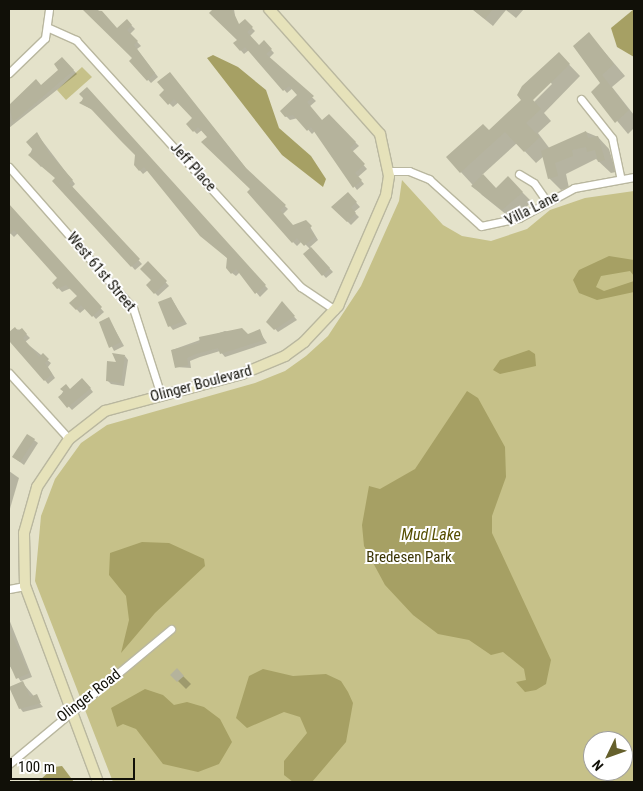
<!DOCTYPE html>
<style>
body{margin:0}
#map{position:relative;width:643px;height:791px;overflow:hidden;background:#e4e2ca;font-family:"Roboto Condensed",sans-serif}
div>[style]{position:absolute}
.green>*{inset:0;background:#c6c189}
.water>*{inset:0;background:#a6a064}
.shadow>*{inset:0;background:#0003}
.building>*{inset:0;background:#b5b39c}
.roads{filter:drop-shadow(1px 0 #b9b79f) drop-shadow(-1px 0 #b9b79f) drop-shadow(0 1px #b9b79f) drop-shadow(0 -1px #b9b79f)}
.street>*{height:7px;margin:-3.5px;padding:0 3.5px;transform-origin:3.5px;border-radius:3.5px;background:#fff}
.secondary>*{height:10px;margin:-5px;padding:0 5px;transform-origin:5px;border-radius:5px;background:#e6e2ba}
span{translate:-50% -50%;white-space:nowrap;text-align:center;line-height:1.15;-webkit-text-stroke:4px #fff;paint-order:stroke}
.street-label{font-size:15px;color:#111008}
.park-label{font-size:15px;color:#3b3503}
.water-label{font-size:16px;color:#564e00;font-style:italic}
.frame{position:absolute;inset:0;border:10px solid #111008;pointer-events:none}
.north{position:absolute;left:583px;top:731px;width:50px;height:50px;box-sizing:border-box;background:#fff;border:1px solid #a09f9c;border-radius:50%;rotate:228deg;font-size:14px;font-weight:700;line-height:20px;text-align:center;color:#111008}
.north::after{content:'';display:block;margin:auto;width:18px;height:22px;background:#65602c;clip-path:polygon(50% 0,100% 100%,50% 72%,0 100%)}
.scale{position:absolute;left:10px;top:758px;width:125px;height:22px;box-sizing:border-box;border:2px solid #111008;border-top:0;padding-left:6px;font-size:15px;line-height:18px;white-space:nowrap;color:#111008;-webkit-text-stroke:4px #fff;paint-order:stroke}
</style>
<div id="map">
<div class="green">
<div style="clip-path:polygon(82px 67px,92px 77px,66px 100px,57px 90px)"></div>
<div style="clip-path:polygon(evenodd,402px 180px,443px 225px,462px 236px,491px 241px,527px 229px,550px 210px,585px 198px,634px 191px,634px 782px,113px 782px,35px 581px,41px 516px,55px 479px,81px 443px,107px 425px,255px 383px,285px 371px,306px 356px,328px 336px,361px 286px,399px 201px,402px 180px,593px 741px,623px 741px,623px 771px,593px 771px,593px 741px)"></div>
</div>
<div class="water">
<div style="clip-path:polygon(634px 9px,634px 57px,617px 47px,611px 28px)"></div>
<div style="clip-path:polygon(213px 55px,238px 67px,266px 90px,279px 128px,311px 156px,326px 179px,323px 187px,282px 155px,207px 58px)"></div>
<div style="clip-path:polygon(609px 256px,634px 260px,634px 276px,630px 271px,601px 276px,596px 287px,604px 291px,634px 281px,634px 292px,597px 300px,579px 293px,573px 280px,579px 270px)"></div>
<div style="clip-path:polygon(529px 350px,535px 354px,536px 366px,500px 374px,493px 370px,500px 360px)"></div>
<div style="clip-path:polygon(467px 391px,478px 398px,505px 447px,506px 477px,492px 516px,492px 533px,551px 660px,546px 684px,536px 690px,525px 692px,516px 682px,526px 680px,524px 669px,503px 652px,491px 655px,469px 640px,438px 634px,413px 615px,385px 585px,364px 546px,362px 525px,369px 486px,380px 489px,415px 469px)"></div>
<div style="clip-path:polygon(142px 542px,169px 543px,204px 559px,205px 566px,155px 613px,121px 653px,129px 620px,126px 596px,109px 575px,110px 553px)"></div>
<div style="clip-path:polygon(263px 669px,293px 676px,326px 674px,341px 681px,348px 692px,353px 703px,346px 742px,312px 782px,293px 782px,284px 775px,284px 761px,307px 733px,300px 717px,284px 712px,247px 728px,236px 718px,249px 676px)"></div>
<div style="clip-path:polygon(145px 689px,163px 695px,174px 705px,187px 702px,204px 707px,220px 719px,232px 742px,219px 764px,198px 772px,163px 764px,136px 729px,123px 724px,117px 727px,111px 708px)"></div>
<div style="clip-path:polygon(62px 766px,74px 782px,38px 782px,54px 767px)"></div>
</div>
<div class="shadow">
<div style="clip-path:polygon(97px 9px,117px 29px,127px 21px,135px 29px,130px 34px,141px 46px,137px 49px,158px 77px,151px 83px,131px 61px,134px 58px,85px 10px)"></div>
<div style="clip-path:polygon(211px 9px,234px 9px,236px 23px,239px 26px,245px 21px,255px 31px,249px 37px,259px 47px,264px 42px,274px 53px,269px 58px,316px 101px,309px 107px,322px 121px,329px 116px,359px 146px,352px 152px,367px 169px,358px 177px,364px 184px,357px 190px,315px 131px,312px 134px,298px 118px,290px 120px,281px 111px,299px 95px,293px 88px,287px 93px,249px 50px,244px 54px,235px 44px,239px 40px)"></div>
<div style="clip-path:polygon(472px 9px,524px 9px,516px 18px,506px 10px,493px 26px)"></div>
<div style="clip-path:polygon(589px 34px,625px 76px,612px 87px,634px 115px,634px 128px,628px 134px,593px 92px,602px 83px)"></div>
<div style="clip-path:polygon(evenodd,559px 54px,580px 76px,544px 113px,551px 121px,538px 133px,550px 149px,586px 132px,598px 137px,609px 149px,616px 172px,611px 173px,596px 159px,566px 174px,569px 188px,561px 190px,549px 178px,544px 156px,536px 163px,517px 143px,482px 175px,497px 190px,518px 188px,532px 202px,512px 219px,482px 195px,448px 158px,489px 131px,523px 100px,559px 54px,550px 82px,552px 84px,530px 106px,528px 104px,550px 82px)"></div>
<div style="clip-path:polygon(62px 58px,77px 74px,9px 128px,9px 106px,36px 80px,41px 86px,60px 70px)"></div>
<div style="clip-path:polygon(170px 74px,249px 172px,288px 209px,282px 215px,293px 226px,306px 221px,309px 225px,318px 240px,310px 247px,333px 272px,326px 278px,304px 254px,310px 249px,302px 241px,297px 246px,293px 242px,248px 192px,252px 189px,203px 142px,209px 137px,202px 130px,197px 134px,187px 124px,193px 118px,179px 102px,173px 107px,161px 95px,166px 90px,159px 82px)"></div>
<div style="clip-path:polygon(87px 88px,268px 289px,260px 297px,240px 272px,236px 276px,232px 273px,228px 259px,148px 170px,143px 174px,135px 165px,136px 155px,96px 112px,81px 103px)"></div>
<div style="clip-path:polygon(37px 134px,75px 184px,72px 187px,142px 264px,135px 270px,44px 164px,41px 167px,30px 155px)"></div>
<div style="clip-path:polygon(352px 198px,360px 207px,354px 212px,359px 217px,351px 225px,333px 207px)"></div>
<div style="clip-path:polygon(9px 206px,104px 312px,96px 319px,86px 308px,80px 313px,71px 303px,78px 296px,71px 288px,62px 292px,54px 283px,59px 278px,18px 233px,14px 237px,9px 232px)"></div>
<div style="clip-path:polygon(148px 263px,169px 286px,158px 296px,147px 285px,153px 280px)"></div>
<div style="clip-path:polygon(171px 298px,187px 324px,173px 330px,170px 326px)"></div>
<div style="clip-path:polygon(282px 303px,297px 320px,278px 332px,268px 321px)"></div>
<div style="clip-path:polygon(109px 319px,124px 346px,114px 351px,100px 323px)"></div>
<div style="clip-path:polygon(14px 329px,22px 330px,30px 338px,25px 342px,51px 363px,48px 367px,55px 378px,48px 384px,9px 336px)"></div>
<div style="clip-path:polygon(225px 331px,247px 336px,259px 331px,267px 343px,225px 357px,220px 351px,200px 357px,190px 361px,191px 368px,176px 367px,172px 350px)"></div>
<div style="clip-path:polygon(125px 356px,128px 360px,124px 386px,111px 384px,107px 380px)"></div>
<div style="clip-path:polygon(86px 383px,93px 392px,72px 410px,60px 397px,66px 386px,70px 390px)"></div>
<div style="clip-path:polygon(34px 440px,38px 443px,24px 465px,13px 457px)"></div>
<div style="clip-path:polygon(9px 471px,19px 478px,9px 512px)"></div>
<div style="clip-path:polygon(9px 619px,32px 677px,21px 681px,43px 707px,23px 712px,20px 708px,22px 683px,9px 665px)"></div>
<div style="clip-path:polygon(177px 670px,191px 684px,186px 689px,172px 675px)"></div>
</div>
<div class="building">
<div style="clip-path:polygon(82px 9px,102px 11px,117px 28px,127px 19px,132px 25px,127px 30px,138px 41px,134px 45px,155px 73px,147px 81px,129px 61px,132px 58px)"></div>
<div style="clip-path:polygon(213px 9px,232px 9px,239px 24px,245px 19px,253px 27px,247px 32px,259px 45px,264px 40px,272px 49px,266px 54px,314px 96px,307px 102px,322px 120px,329px 114px,356px 142px,350px 148px,365px 164px,355px 173px,362px 180px,353px 188px,311px 127px,307px 131px,293px 115px,285px 117px,280px 111px,297px 95px,289px 86px,283px 91px,245px 47px,240px 51px,233px 43px,237px 40px,209px 13px)"></div>
<div style="clip-path:polygon(472px 9px,493px 9px,485px 19px)"></div>
<div style="clip-path:polygon(589px 32px,614px 64px,602px 75px,629px 110px,615px 123px,591px 92px,600px 83px,573px 46px)"></div>
<div style="clip-path:polygon(559px 52px,570px 64px,533px 100px,541px 109px,526px 123px,540px 137px,524px 152px,505px 132px,460px 173px,446px 157px,483px 124px,489px 130px,521px 100px,517px 95px,522px 86px)"></div>
<div style="clip-path:polygon(62px 57px,74px 70px,13px 122px,9px 105px,36px 79px,41px 85px,58px 70px,54px 64px)"></div>
<div style="clip-path:polygon(170px 72px,246px 168px,286px 205px,280px 210px,293px 225px,306px 220px,312px 226px,309px 229px,315px 236px,304px 246px,297px 238px,292px 243px,247px 192px,250px 189px,201px 142px,207px 137px,198px 127px,193px 132px,186px 124px,192px 118px,174px 99px,168px 105px,159px 95px,164px 90px,157px 82px)"></div>
<div style="clip-path:polygon(87px 87px,266px 285px,255px 294px,236px 269px,231px 274px,226px 268px,227px 258px,200px 236px,144px 167px,139px 171px,134px 165px,135px 155px,121px 141px,91px 109px,79px 103px,84px 99px,79px 94px)"></div>
<div style="clip-path:polygon(586px 131px,588px 138px,598px 136px,605px 160px,598px 162px,595px 150px,587px 152px,586px 147px,572px 150px,573px 156px,555px 163px,558px 176px,548px 179px,541px 151px)"></div>
<div style="clip-path:polygon(37px 132px,49px 153px,73px 180px,69px 183px,140px 259px,131px 267px,52px 181px,55px 178px,28px 155px,33px 150px,26px 142px)"></div>
<div style="clip-path:polygon(483px 174px,496px 188px,508px 176px,523px 192px,502px 210px,471px 186px)"></div>
<div style="clip-path:polygon(348px 192px,357px 202px,351px 207px,356px 213px,347px 222px,331px 207px)"></div>
<div style="clip-path:polygon(9px 204px,102px 307px,92px 317px,81px 305px,76px 310px,69px 303px,77px 296px,66px 285px,57px 289px,52px 283px,57px 278px,14px 230px,9px 235px)"></div>
<div style="clip-path:polygon(311px 247px,330px 268px,322px 276px,303px 254px)"></div>
<div style="clip-path:polygon(148px 261px,167px 281px,154px 294px,146px 285px,151px 280px,140px 269px)"></div>
<div style="clip-path:polygon(171px 297px,184px 321px,168px 327px,158px 302px)"></div>
<div style="clip-path:polygon(282px 301px,295px 316px,274px 330px,266px 322px)"></div>
<div style="clip-path:polygon(109px 317px,121px 342px,109px 348px,99px 322px)"></div>
<div style="clip-path:polygon(15px 327px,18px 331px,22px 328px,27px 334px,23px 338px,39px 357px,43px 353px,49px 359px,45px 363px,52px 374px,44px 381px,10px 342px,9px 332px)"></div>
<div style="clip-path:polygon(242px 328px,248px 334px,260px 329px,264px 340px,220px 354px,218px 348px,196px 354px,187px 358px,188px 365px,175px 368px,171px 350px,200px 343px,199px 337px)"></div>
<div style="clip-path:polygon(112px 353px,125px 355px,121px 383px,106px 381px,107px 361px,116px 362px)"></div>
<div style="clip-path:polygon(82px 378px,91px 388px,67px 408px,58px 397px,64px 392px,60px 389px,66px 384px,70px 389px)"></div>
<div style="clip-path:polygon(27px 434px,35px 439px,20px 462px,12px 457px)"></div>
<div style="clip-path:polygon(9px 629px,29px 673px,16px 679px,9px 663px)"></div>
<div style="clip-path:polygon(177px 668px,184px 676px,177px 682px,170px 675px)"></div>
<div style="clip-path:polygon(23px 681px,30px 697px,37px 694px,41px 703px,19px 709px,9px 687px)"></div>
</div>
<div class="roads">
<div class="street">
<div style="left:49px;top:28px;width:30px;rotate:24deg"></div>
<div style="left:76px;top:40px;width:334px;rotate:47.7deg"></div>
<div style="left:301px;top:287px;width:41px;rotate:34.1deg"></div>
<div style="left:9px;top:73px;width:50px;rotate:-44.2deg"></div>
<div style="left:45px;top:38px;width:29px;rotate:-82deg"></div>
<div style="left:581px;top:99px;width:50px;rotate:51.5deg"></div>
<div style="left:612px;top:138px;width:40px;rotate:78deg"></div>
<div style="left:9px;top:167px;width:188px;rotate:48.7deg"></div>
<div style="left:133px;top:308px;width:91px;rotate:72.2deg"></div>
<div style="left:388px;top:171px;width:21px"></div>
<div style="left:409px;top:171px;width:22px;rotate:22deg"></div>
<div style="left:429px;top:179px;width:70px;rotate:42.1deg"></div>
<div style="left:481px;top:226px;width:39px;rotate:-12deg"></div>
<div style="left:519px;top:218px;width:63px;rotate:-28.6deg"></div>
<div style="left:574px;top:188px;width:61px;rotate:-10.4deg"></div>
<div style="left:519px;top:174px;width:17px;rotate:31deg"></div>
<div style="left:534px;top:183px;width:21px;rotate:55deg"></div>
<div style="left:9px;top:373px;width:89px;rotate:47.7deg"></div>
<div style="left:9px;top:589px;width:16px;rotate:-11deg"></div>
<div style="left:9px;top:764px;width:211px;rotate:-39.8deg"></div>
</div>
<div class="secondary">
<div style="left:98px;top:782px;width:209px;rotate:-110.4deg"></div>
<div style="left:25px;top:586px;width:53px;rotate:-91.1deg"></div>
<div style="left:24px;top:533px;width:48px;rotate:-74.2deg"></div>
<div style="left:37px;top:487px;width:58px;rotate:-56.3deg"></div>
<div style="left:69px;top:439px;width:46px;rotate:-37.9deg"></div>
<div style="left:105px;top:411px;width:142px;rotate:-15.1deg"></div>
<div style="left:242px;top:374px;width:47px;rotate:-22.7deg"></div>
<div style="left:285px;top:356px;width:24px;rotate:-36deg"></div>
<div style="left:304px;top:342px;width:50px;rotate:-46.6deg"></div>
<div style="left:338px;top:306px;width:121px;rotate:-66.6deg"></div>
<div style="left:386px;top:195px;width:19px;rotate:-81deg"></div>
<div style="left:389px;top:176px;width:43px;rotate:-102.1deg"></div>
<div style="left:380px;top:134px;width:167px;rotate:-131.6deg"></div>
</div>
</div>
<div class="street-label">
<span style="left:193px;top:167px;rotate:48deg">Jeff Place</span>
<span style="left:532px;top:209px;rotate:-27deg">Villa Lane</span>
<span style="left:101px;top:272px;rotate:50deg">West 61st Street</span>
<span style="left:201px;top:384px;rotate:-15deg">Olinger Boulevard</span>
<span style="left:89px;top:696px;rotate:-38deg">Olinger Road</span>
</div>
<div class="park-label">
<span style="left:409px;top:558px">Bredesen Park</span>
</div>
<div class="water-label">
<span style="left:431px;top:535px">Mud Lake</span>
</div>
<div class="frame"></div>
<div class="north">N</div>
<div class="scale">100 m</div>
</div>
